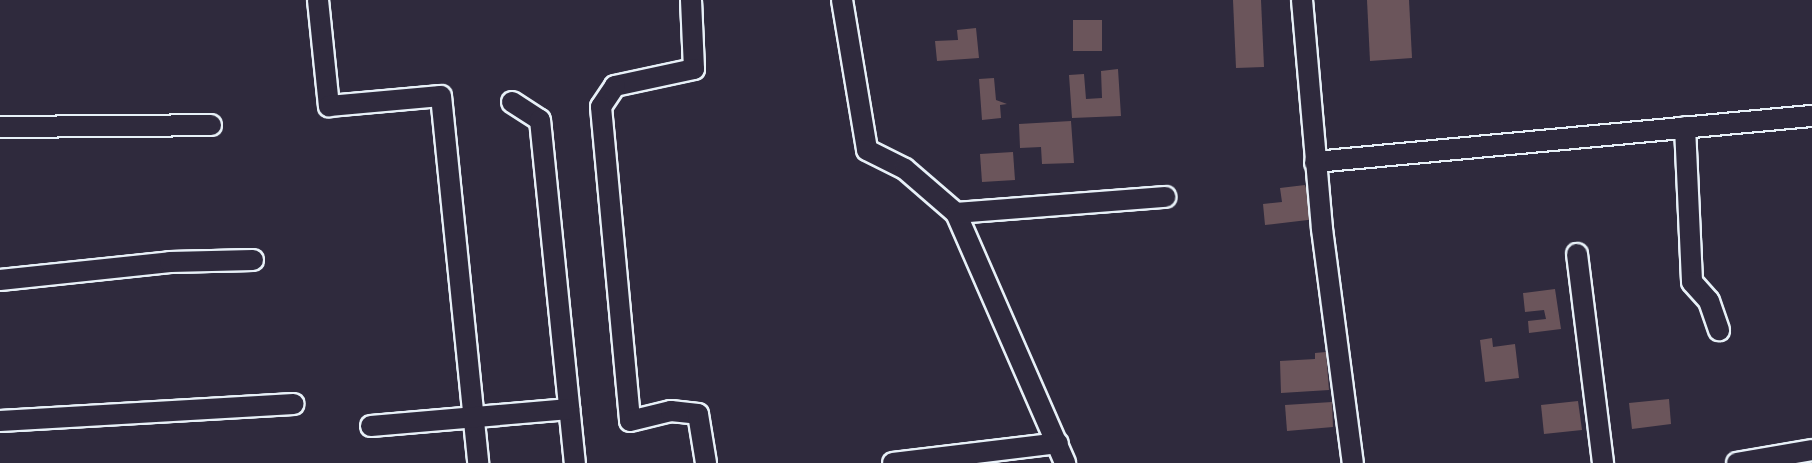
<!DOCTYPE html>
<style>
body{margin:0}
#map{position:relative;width:1812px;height:463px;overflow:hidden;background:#2f2a3d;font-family:"Comic Neue",sans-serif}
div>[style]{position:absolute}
.building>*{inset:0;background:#6b555b}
.roads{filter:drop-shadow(2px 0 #e8f1f8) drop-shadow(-2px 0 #e8f1f8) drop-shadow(0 2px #e8f1f8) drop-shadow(0 -2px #e8f1f8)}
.street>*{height:20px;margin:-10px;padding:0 10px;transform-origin:10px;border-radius:10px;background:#2f2a3d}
span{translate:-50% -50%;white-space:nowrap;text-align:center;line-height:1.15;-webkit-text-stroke:6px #2f2a3d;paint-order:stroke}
</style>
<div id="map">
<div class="building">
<div style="clip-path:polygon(1233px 0,1261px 0,1264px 67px,1236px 68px)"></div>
<div style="clip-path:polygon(1367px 0,1409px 0,1412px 58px,1370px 61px)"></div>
<div style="clip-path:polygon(1073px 20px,1102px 20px,1102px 51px,1073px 51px)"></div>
<div style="clip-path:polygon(976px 28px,979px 58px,937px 61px,935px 41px,958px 40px,957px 30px)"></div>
<div style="clip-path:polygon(1118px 69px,1121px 116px,1072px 118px,1069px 75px,1084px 74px,1086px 99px,1102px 98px,1101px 71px)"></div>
<div style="clip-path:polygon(994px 78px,996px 100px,1007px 104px,1000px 105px,1001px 118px,982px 120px,979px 79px)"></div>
<div style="clip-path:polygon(1071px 121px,1074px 163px,1042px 164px,1041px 147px,1020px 148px,1019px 124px)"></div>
<div style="clip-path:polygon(1013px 152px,1015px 180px,982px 182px,980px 154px)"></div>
<div style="clip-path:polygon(1305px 185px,1316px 219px,1265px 225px,1263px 204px,1282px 202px,1280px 188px)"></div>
<div style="clip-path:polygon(1555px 289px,1561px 329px,1529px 333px,1528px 321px,1546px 319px,1544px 310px,1525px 312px,1523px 293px)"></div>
<div style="clip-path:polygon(1492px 338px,1493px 347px,1515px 344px,1519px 378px,1485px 382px,1480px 340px)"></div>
<div style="clip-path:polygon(1326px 352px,1329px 390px,1281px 393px,1280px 361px,1315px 359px,1315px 353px)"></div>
<div style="clip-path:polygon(1669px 399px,1671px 424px,1632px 429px,1629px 403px)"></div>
<div style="clip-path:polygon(1578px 401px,1582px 430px,1544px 434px,1541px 405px)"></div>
<div style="clip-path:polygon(1332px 402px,1333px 427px,1287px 431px,1285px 405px)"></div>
</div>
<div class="roads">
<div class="street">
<div style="left:318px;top:0;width:107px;rotate:84.1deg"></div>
<div style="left:329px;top:106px;width:112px;rotate:-5.1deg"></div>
<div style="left:441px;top:96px;width:369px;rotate:84.2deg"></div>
<div style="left:691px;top:0;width:69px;rotate:87.5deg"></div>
<div style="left:694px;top:69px;width:81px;rotate:167.9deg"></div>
<div style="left:615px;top:86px;width:25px;rotate:124deg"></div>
<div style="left:601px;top:107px;width:315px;rotate:84.7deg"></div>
<div style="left:630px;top:421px;width:42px;rotate:-13.7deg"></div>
<div style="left:671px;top:411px;width:27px;rotate:6deg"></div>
<div style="left:698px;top:414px;width:50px;rotate:80.7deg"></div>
<div style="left:842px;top:0;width:152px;rotate:80.5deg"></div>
<div style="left:867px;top:150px;width:42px;rotate:26.6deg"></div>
<div style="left:905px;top:169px;width:67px;rotate:40.8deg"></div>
<div style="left:956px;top:213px;width:273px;rotate:66.4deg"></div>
<div style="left:1302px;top:0;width:230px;rotate:85deg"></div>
<div style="left:1322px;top:229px;width:236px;rotate:82.5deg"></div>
<div style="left:512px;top:102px;width:33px;rotate:33deg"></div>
<div style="left:540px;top:120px;width:345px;rotate:84.2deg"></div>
<div style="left:0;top:127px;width:211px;rotate:-0.5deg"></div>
<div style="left:1685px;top:127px;width:155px;rotate:87.4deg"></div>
<div style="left:1692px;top:282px;width:25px;rotate:48deg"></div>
<div style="left:1709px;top:301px;width:31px;rotate:71deg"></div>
<div style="left:1315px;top:162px;width:499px;rotate:-5.3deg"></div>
<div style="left:956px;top:213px;width:210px;rotate:-4.4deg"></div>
<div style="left:1577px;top:254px;width:211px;rotate:82.9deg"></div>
<div style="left:0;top:280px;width:171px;rotate:-6deg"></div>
<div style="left:170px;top:262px;width:83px;rotate:-1.4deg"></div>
<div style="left:0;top:421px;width:294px;rotate:-3.3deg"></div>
<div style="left:371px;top:426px;width:199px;rotate:-4.9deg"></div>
<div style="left:893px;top:463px;width:166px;rotate:-6.9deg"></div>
<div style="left:1737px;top:463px;width:76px;rotate:-9.8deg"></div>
</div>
</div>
</div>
